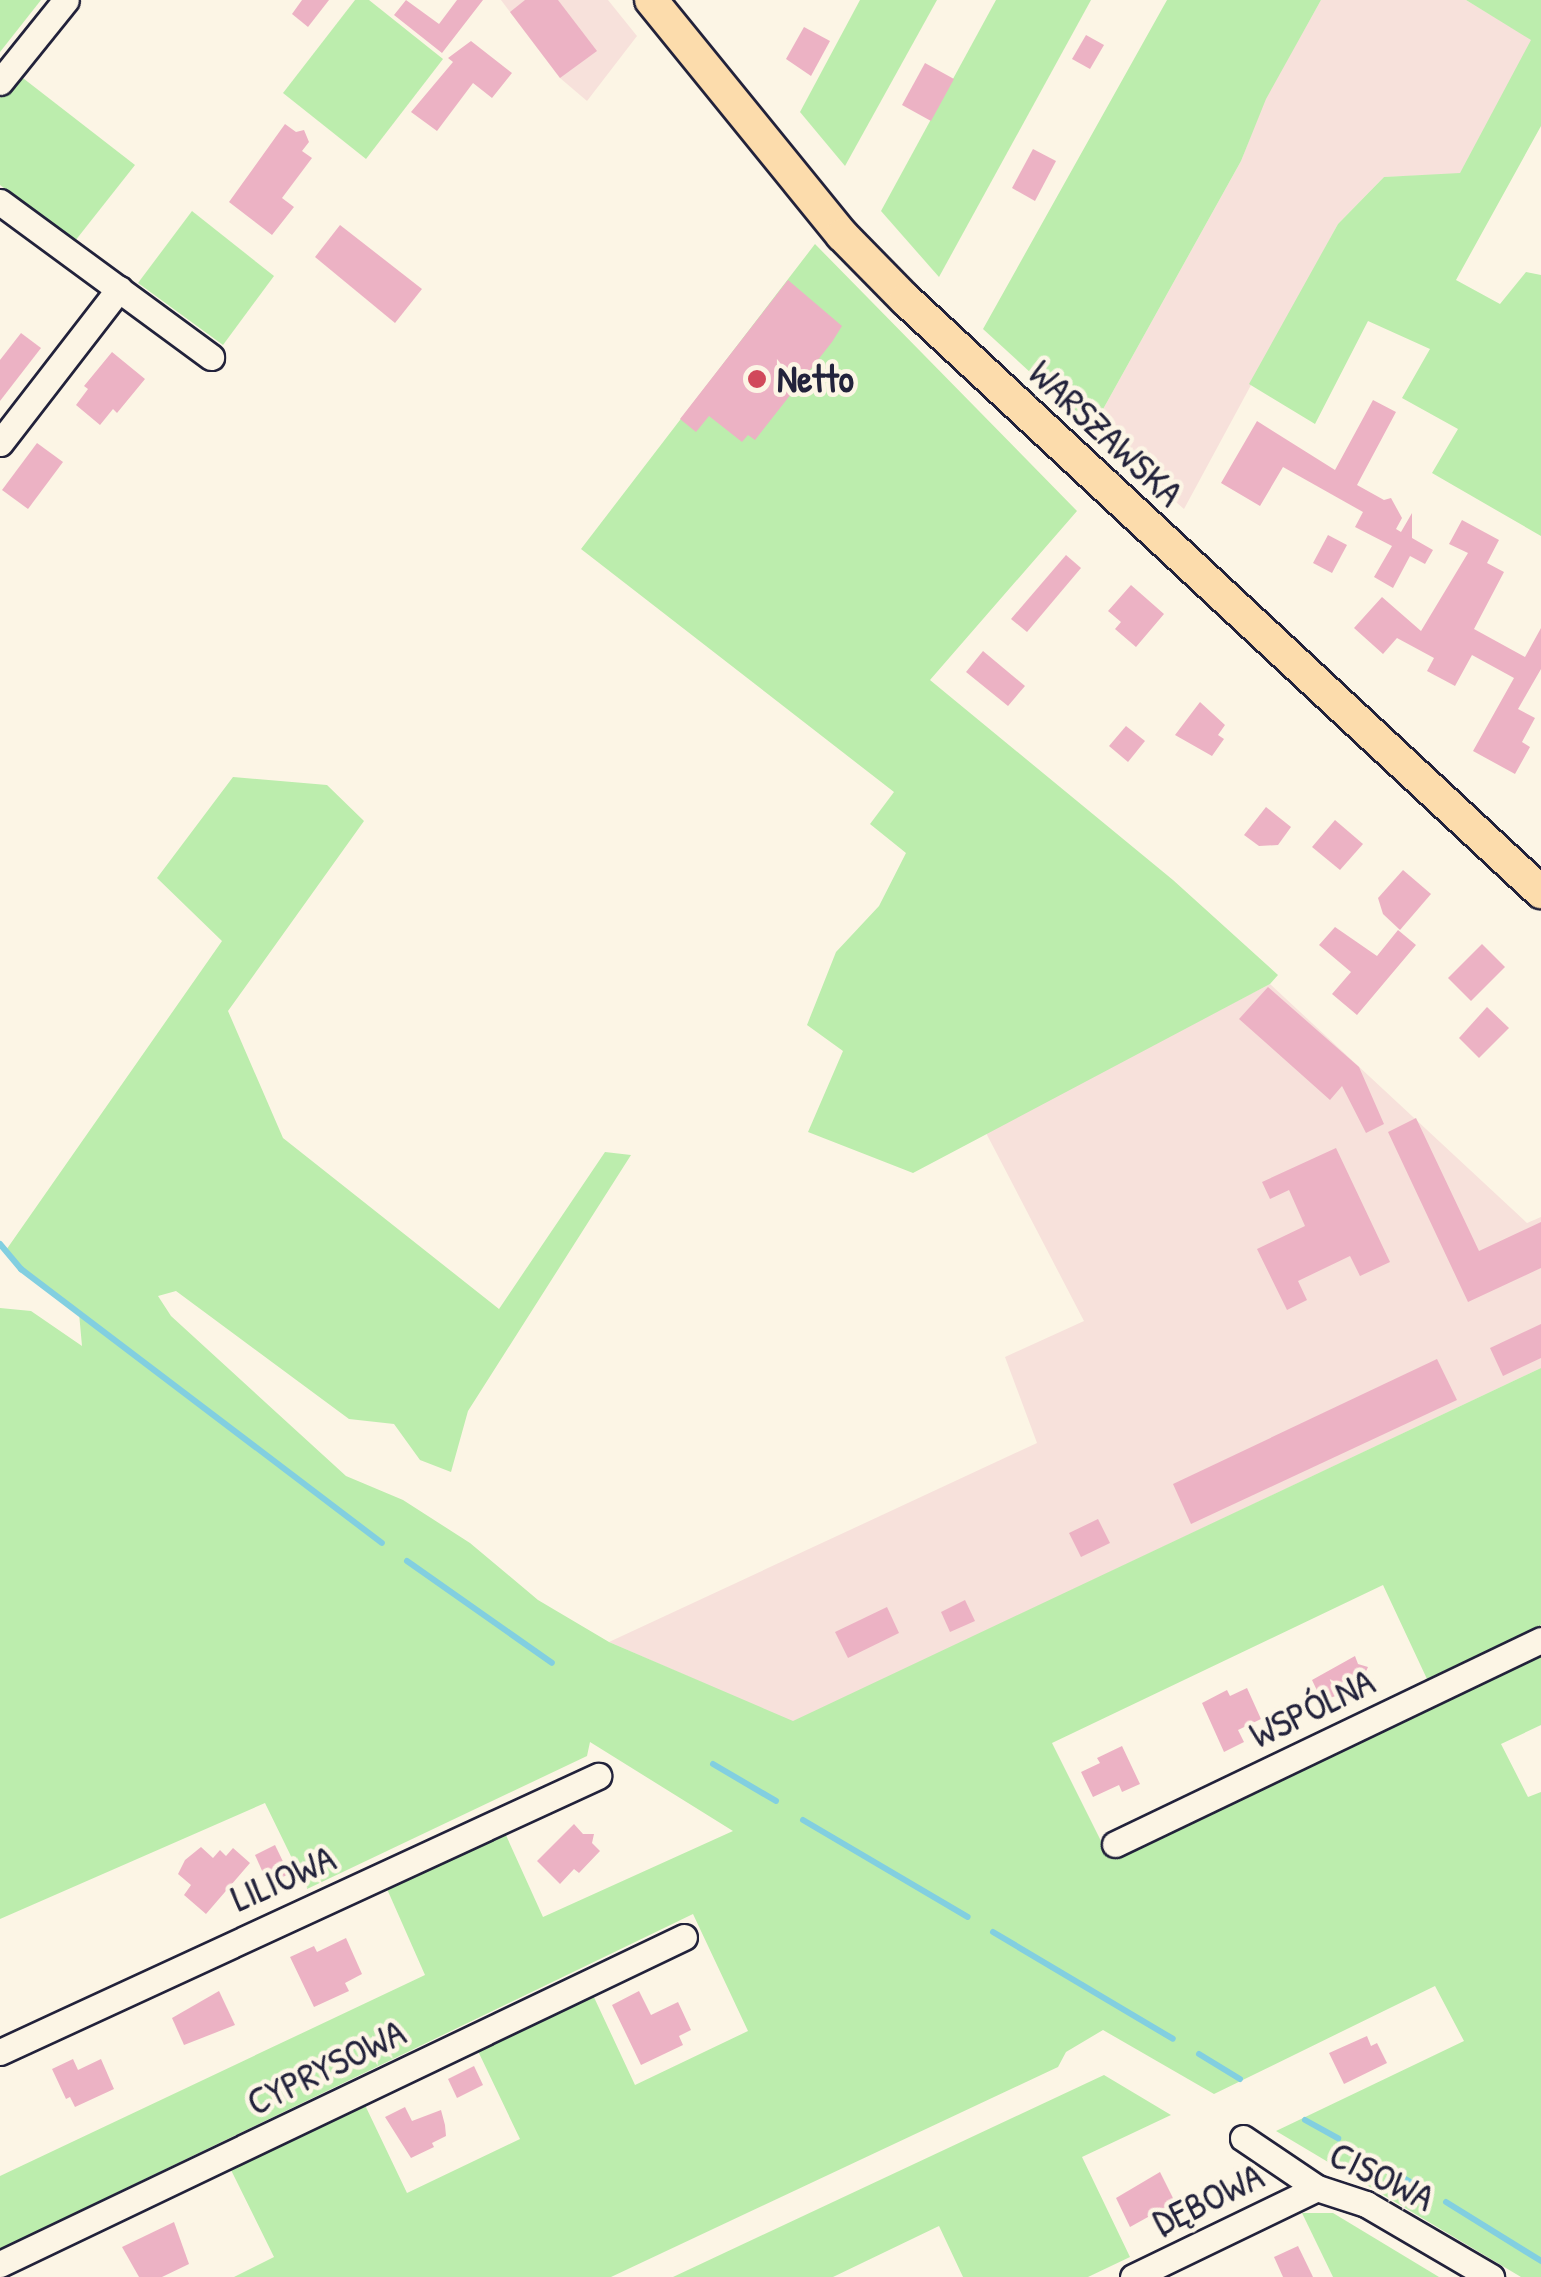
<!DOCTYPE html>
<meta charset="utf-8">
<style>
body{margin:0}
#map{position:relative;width:1541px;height:2277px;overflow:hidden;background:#fcf5e5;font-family:"Patrick Hand",sans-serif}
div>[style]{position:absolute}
.built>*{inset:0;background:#f7e1db}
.green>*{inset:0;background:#bcedad}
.stream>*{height:6px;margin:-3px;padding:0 3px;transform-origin:3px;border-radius:3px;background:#82cfe0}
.building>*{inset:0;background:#ecb2c4}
.roads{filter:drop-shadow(2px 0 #22223b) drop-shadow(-2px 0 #22223b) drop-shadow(0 2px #22223b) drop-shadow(0 -2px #22223b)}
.minor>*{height:25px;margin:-12.5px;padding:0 12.5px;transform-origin:12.5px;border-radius:12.5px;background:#fcf5e5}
.major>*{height:32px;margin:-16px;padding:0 16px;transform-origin:16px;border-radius:16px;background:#fcdcac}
.dots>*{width:28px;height:28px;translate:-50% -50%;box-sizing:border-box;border:5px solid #fcf5e5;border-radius:50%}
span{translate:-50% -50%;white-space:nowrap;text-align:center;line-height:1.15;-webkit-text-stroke:9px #fcf5e5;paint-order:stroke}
.poi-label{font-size:38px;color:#22223b;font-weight:700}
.left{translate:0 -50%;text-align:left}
.street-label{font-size:38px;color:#22223b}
</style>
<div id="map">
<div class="built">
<div style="clip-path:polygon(501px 0,608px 0,637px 36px,587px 101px,560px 78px)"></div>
<div style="clip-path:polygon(1321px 0,1466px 0,1532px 40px,1460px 174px,1384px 177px,1338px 224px,1184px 509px,1092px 429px,1241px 161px,1265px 99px)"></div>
<div style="clip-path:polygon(1270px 984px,1527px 1223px,1541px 1217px,1541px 1368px,793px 1722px,609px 1642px,1037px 1443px,1005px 1357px,1084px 1321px,985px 1131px)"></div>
</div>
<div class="green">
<div style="clip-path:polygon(0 0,41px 0,0 52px)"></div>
<div style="clip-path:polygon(355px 0,369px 0,443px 59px,366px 159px,283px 93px)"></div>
<div style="clip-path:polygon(860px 0,937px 0,845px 166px,800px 112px)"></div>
<div style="clip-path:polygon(996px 0,1091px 0,939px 277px,881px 211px)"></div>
<div style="clip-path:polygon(1167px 0,1321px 0,1266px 99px,1241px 161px,1092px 429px,983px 329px)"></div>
<div style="clip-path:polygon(1466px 0,1541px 0,1541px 126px,1456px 280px,1500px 304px,1526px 272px,1541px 275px,1541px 536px,1432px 473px,1458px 429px,1402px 398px,1430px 349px,1368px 321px,1315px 424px,1249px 384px,1338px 224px,1384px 177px,1460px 173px,1531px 40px)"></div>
<div style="clip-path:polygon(19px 75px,135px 165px,75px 241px,0 185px,0 98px)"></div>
<div style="clip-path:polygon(192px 211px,274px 276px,223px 345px,138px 283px)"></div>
<div style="clip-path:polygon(815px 244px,1077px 511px,930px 680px,1173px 880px,1278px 975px,1270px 984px,913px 1173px,808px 1132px,843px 1051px,807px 1025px,836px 952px,879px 906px,906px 853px,870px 824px,894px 792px,581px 549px)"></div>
<div style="clip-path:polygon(233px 777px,327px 785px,364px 821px,228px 1011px,283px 1138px,499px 1309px,605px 1152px,631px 1155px,468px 1411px,451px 1472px,420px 1460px,394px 1424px,349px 1419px,176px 1291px,158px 1296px,171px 1316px,346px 1476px,403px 1500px,470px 1543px,538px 1600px,609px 1642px,793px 1721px,1541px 1368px,1541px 1625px,1427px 1679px,1383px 1585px,1052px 1743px,1110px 1859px,1541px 1655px,1541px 1725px,1501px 1744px,1528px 1797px,1541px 1792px,1541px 2277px,1521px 2277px,1276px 2131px,1464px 2041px,1435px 1986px,1214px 2094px,1103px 2030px,1066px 2052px,1058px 2067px,611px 2277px,234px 2277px,274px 2257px,230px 2168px,364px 2103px,407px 2193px,520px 2139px,477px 2049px,592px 1993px,635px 2085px,748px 2031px,693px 1914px,0 2249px,0 2176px,425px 1975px,387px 1889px,505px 1833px,543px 1917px,733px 1831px,590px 1742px,587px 1756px,307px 1889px,265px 1803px,0 1919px,0 1308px,31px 1311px,82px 1346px,79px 1313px,4px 1253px,222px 941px,157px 878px)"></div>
<div style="clip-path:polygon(1104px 2075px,1171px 2115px,1082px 2157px,1130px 2257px,1088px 2277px,963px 2277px,939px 2226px,833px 2277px,673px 2277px)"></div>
<div style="clip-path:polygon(1302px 2213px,1333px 2213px,1439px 2277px,1333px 2277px)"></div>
</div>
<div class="stream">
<div style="left:0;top:1244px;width:33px;rotate:50deg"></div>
<div style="left:21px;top:1269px;width:453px;rotate:37.2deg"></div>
<div style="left:407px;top:1561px;width:177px;rotate:35.1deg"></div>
<div style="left:713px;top:1764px;width:73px;rotate:30.4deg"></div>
<div style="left:803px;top:1820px;width:191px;rotate:30.5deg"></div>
<div style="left:993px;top:1932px;width:209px;rotate:30.7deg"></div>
<div style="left:1199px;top:2054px;width:48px;rotate:31.4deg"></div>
<div style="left:1305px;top:2120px;width:38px;rotate:29deg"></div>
<div style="left:1363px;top:2155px;width:67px;rotate:29.6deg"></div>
<div style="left:1446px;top:2202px;width:112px;rotate:31.8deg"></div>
</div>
<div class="building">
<div style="clip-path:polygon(302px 0,329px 0,308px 27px,292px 14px)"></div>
<div style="clip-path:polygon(406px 0,439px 24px,457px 0,483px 0,442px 53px,394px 15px)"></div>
<div style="clip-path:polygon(525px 0,558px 0,597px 51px,560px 78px,510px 12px)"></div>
<div style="clip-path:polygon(804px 27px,830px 41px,811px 76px,786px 59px)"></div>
<div style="clip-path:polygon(1086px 35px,1104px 45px,1090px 69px,1072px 59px)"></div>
<div style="clip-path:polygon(471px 41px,512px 73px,492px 98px,473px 83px,437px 131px,411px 112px,453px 62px,448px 58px)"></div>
<div style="clip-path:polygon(925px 63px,954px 79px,931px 121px,902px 105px)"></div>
<div style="clip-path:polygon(285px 124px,296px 132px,304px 130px,309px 142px,302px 151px,312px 158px,282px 198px,294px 207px,272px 235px,229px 202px)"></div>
<div style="clip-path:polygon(1033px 149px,1056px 161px,1035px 201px,1012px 188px)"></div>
<div style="clip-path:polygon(340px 225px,422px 289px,395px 323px,315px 257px)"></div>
<div style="clip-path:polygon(788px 280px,842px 326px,832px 342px,755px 440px,748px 435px,742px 442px,709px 416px,696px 432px,680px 419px)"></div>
<div style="clip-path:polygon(21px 333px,41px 348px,0 401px,0 360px)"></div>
<div style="clip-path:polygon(112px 352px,145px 379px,117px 413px,113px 409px,100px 425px,76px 405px,88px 389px,84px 386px)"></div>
<div style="clip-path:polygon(1373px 400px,1396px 412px,1357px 485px,1384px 500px,1391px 498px,1402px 518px,1396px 529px,1401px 532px,1412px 513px,1412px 538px,1433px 550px,1425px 564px,1410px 556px,1393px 588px,1374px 577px,1392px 546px,1355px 527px,1363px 512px,1283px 467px,1260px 506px,1221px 483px,1257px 421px,1335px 470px)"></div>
<div style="clip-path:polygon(37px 443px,63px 462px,28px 509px,2px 490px)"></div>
<div style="clip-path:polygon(1462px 520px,1499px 540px,1487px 563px,1504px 572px,1474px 629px,1525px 657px,1541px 628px,1541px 669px,1518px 709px,1535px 718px,1522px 742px,1530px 747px,1515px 774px,1473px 751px,1514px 678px,1472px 655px,1455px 686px,1427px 671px,1434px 658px,1397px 638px,1383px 654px,1354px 628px,1382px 597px,1421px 631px,1468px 553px,1449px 544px)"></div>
<div style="clip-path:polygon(1328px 535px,1347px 545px,1332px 573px,1313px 563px)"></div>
<div style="clip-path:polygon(1066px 555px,1081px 568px,1027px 632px,1011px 619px)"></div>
<div style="clip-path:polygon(1131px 585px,1164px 614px,1136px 647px,1115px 629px,1121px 622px,1108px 611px)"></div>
<div style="clip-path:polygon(983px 651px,1025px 686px,1008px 706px,966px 672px)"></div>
<div style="clip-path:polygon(1200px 702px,1225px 725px,1218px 735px,1224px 739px,1212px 756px,1175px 735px)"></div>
<div style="clip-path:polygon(1126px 726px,1145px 741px,1128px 762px,1109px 746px)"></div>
<div style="clip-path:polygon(1266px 807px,1291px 827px,1278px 845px,1259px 846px,1244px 835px)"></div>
<div style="clip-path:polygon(1335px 820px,1363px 844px,1340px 870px,1312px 847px)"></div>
<div style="clip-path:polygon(1403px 870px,1431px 894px,1400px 930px,1383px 914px,1378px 898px)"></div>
<div style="clip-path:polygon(1335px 927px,1377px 956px,1398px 930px,1416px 945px,1357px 1015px,1332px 994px,1351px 972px,1319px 945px)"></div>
<div style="clip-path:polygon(1482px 944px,1505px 967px,1471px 1001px,1448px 978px)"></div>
<div style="clip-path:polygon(1268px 987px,1359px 1067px,1384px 1124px,1366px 1133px,1342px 1086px,1330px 1100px,1239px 1019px)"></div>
<div style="clip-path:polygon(1487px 1007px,1509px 1028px,1479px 1058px,1459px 1038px)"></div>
<div style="clip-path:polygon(1416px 1118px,1479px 1251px,1541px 1222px,1541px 1268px,1468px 1302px,1388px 1132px)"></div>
<div style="clip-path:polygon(1336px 1148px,1390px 1262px,1360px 1276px,1350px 1256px,1298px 1281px,1307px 1300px,1287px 1310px,1257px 1249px,1305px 1226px,1289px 1190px,1270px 1199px,1262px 1182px)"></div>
<div style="clip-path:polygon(1541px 1324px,1541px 1358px,1503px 1376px,1490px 1348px)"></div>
<div style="clip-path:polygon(1437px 1359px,1457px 1400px,1191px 1524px,1173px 1484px)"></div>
<div style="clip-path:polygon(1098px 1519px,1110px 1543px,1081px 1557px,1069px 1533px)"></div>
<div style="clip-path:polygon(965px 1600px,975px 1621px,950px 1632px,941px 1612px)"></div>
<div style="clip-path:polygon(887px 1607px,899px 1633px,848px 1658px,835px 1632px)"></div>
<div style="clip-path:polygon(1355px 1656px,1358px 1664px,1368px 1667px,1364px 1676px,1368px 1684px,1322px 1701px,1312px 1680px)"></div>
<div style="clip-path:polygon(1247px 1688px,1261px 1719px,1238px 1730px,1244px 1742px,1224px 1752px,1202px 1703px,1227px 1690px,1230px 1696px)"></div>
<div style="clip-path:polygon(1122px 1746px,1140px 1784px,1122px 1792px,1119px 1785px,1093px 1797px,1081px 1772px,1100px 1763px,1097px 1758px)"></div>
<div style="clip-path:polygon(574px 1824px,583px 1834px,594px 1834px,592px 1843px,600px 1851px,579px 1873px,574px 1869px,560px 1884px,537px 1861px)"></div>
<div style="clip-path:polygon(275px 1845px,289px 1874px,268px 1884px,255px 1855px)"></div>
<div style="clip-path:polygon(201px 1847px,213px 1858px,220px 1850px,226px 1856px,233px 1848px,250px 1863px,206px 1914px,184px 1895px,191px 1885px,178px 1874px,185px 1860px)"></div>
<div style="clip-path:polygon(346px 1938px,362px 1974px,345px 1983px,349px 1991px,314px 2007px,290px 1957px,314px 1946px,317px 1952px)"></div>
<div style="clip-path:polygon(219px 1991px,235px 2025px,184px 2045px,172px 2018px)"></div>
<div style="clip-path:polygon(639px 1991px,651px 2015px,678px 2002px,691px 2030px,679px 2036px,683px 2045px,641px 2065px,612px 2005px)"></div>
<div style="clip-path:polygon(1367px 2036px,1371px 2046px,1377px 2043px,1387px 2063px,1344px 2084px,1329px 2053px)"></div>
<div style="clip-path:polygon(73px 2059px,78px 2070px,101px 2059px,114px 2089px,75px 2107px,70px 2097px,66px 2099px,52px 2069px)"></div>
<div style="clip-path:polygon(474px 2066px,483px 2085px,457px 2098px,448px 2079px)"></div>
<div style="clip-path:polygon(405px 2107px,412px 2121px,441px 2110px,445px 2125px,446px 2136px,432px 2143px,434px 2147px,411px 2158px,385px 2117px)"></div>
<div style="clip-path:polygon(1160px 2172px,1175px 2202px,1130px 2227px,1116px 2198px)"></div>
<div style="clip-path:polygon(174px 2222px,189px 2264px,162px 2277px,139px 2277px,122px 2247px)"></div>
<div style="clip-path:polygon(1298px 2246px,1313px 2277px,1283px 2277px,1274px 2257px)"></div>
</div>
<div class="roads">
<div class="minor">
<div style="left:0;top:82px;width:105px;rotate:-51.2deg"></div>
<div style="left:0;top:202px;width:262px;rotate:36.3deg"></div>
<div style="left:0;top:443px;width:195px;rotate:-52.3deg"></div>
<div style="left:1115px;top:1844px;width:472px;rotate:-25.6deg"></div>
<div style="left:0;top:2052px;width:659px;rotate:-24.78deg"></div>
<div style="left:1243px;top:2138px;width:89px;rotate:34deg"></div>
<div style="left:1317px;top:2188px;width:52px;rotate:18.1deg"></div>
<div style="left:1366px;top:2204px;width:145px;rotate:30.3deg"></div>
<div style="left:0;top:2264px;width:758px;rotate:-25.55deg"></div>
<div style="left:1133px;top:2277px;width:204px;rotate:-25.8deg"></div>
</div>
<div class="major">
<div style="left:651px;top:0;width:303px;rotate:50.9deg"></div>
<div style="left:842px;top:235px;width:90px;rotate:45.5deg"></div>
<div style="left:905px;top:299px;width:870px;rotate:43deg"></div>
</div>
</div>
<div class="dots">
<div style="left:757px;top:379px;background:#d1495b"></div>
</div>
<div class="poi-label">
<span class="left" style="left:777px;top:379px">Netto</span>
</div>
<div class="street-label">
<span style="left:1106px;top:433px;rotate:43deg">WARSZAWSKA</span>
<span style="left:1312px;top:1708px;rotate:-26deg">WSPÓLNA</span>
<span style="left:283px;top:1878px;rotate:-24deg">LILIOWA</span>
<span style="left:326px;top:2067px;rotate:-26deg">CYPRYSOWA</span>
<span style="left:1382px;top:2176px;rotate:26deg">CISOWA</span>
<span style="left:1208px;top:2199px;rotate:-26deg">DĘBOWA</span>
</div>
</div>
